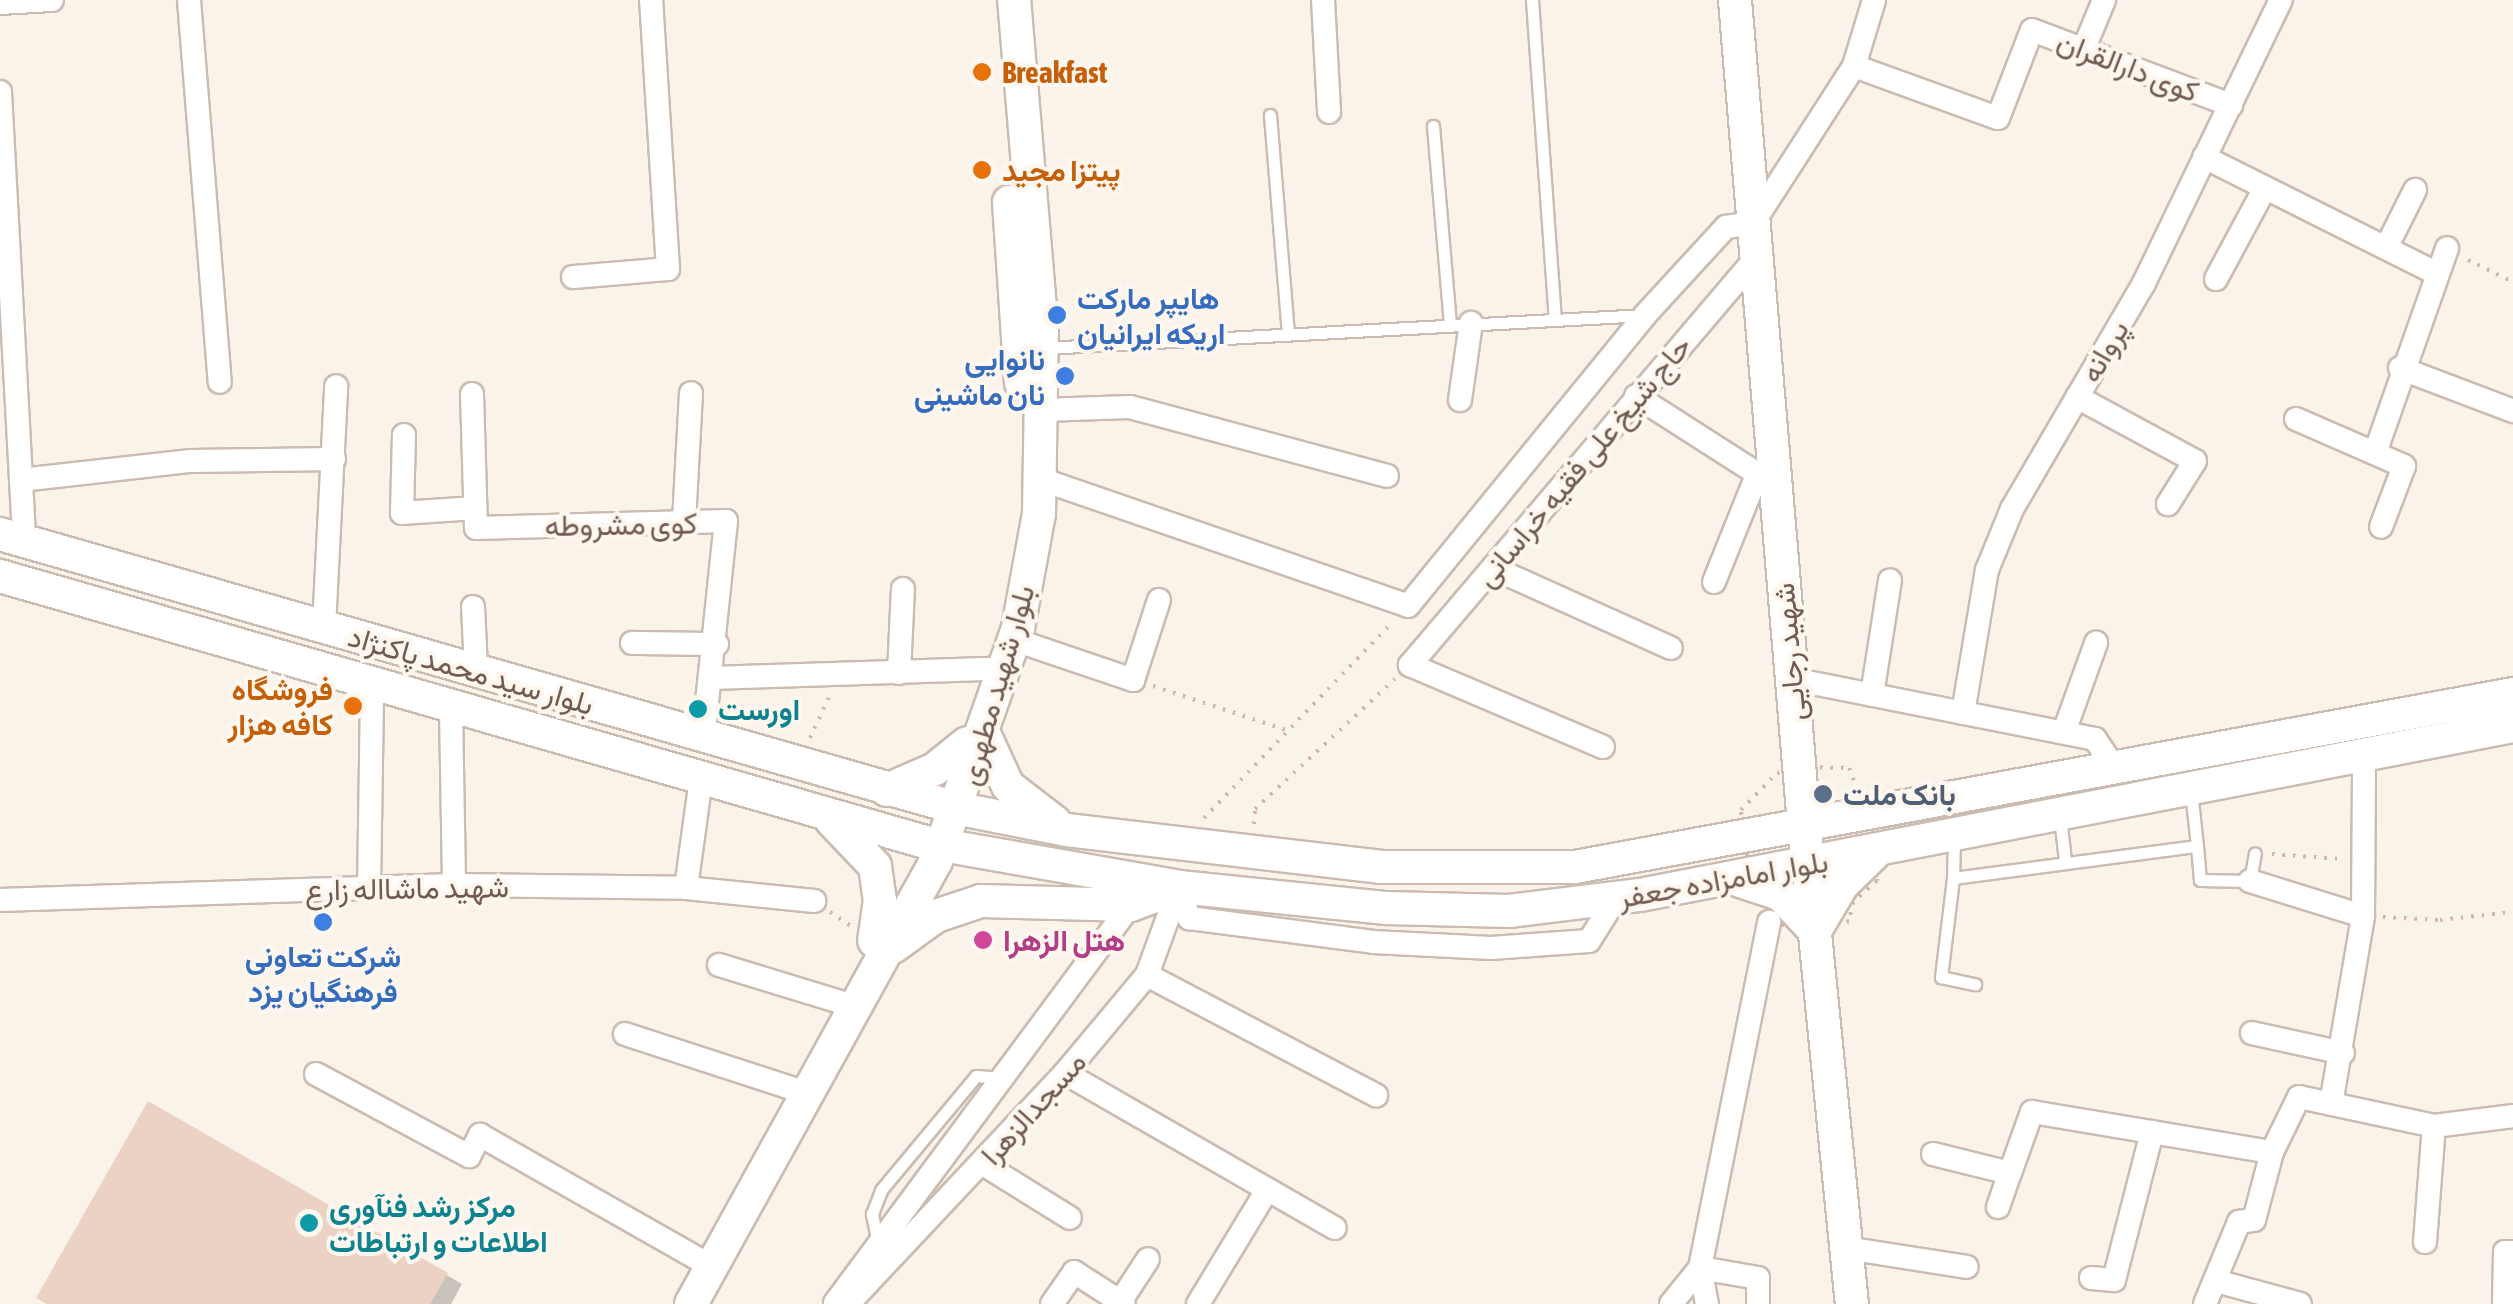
<!DOCTYPE html>
<meta charset="utf-8">
<style>
body{margin:0}
#map{position:relative;width:2513px;height:1304px;overflow:hidden;background:#faf3ea;font-family:"Asap Condensed",Vazirmatn,sans-serif}
div>[style]{position:absolute}
.shadow>*{inset:0;background:#0003}
.building>*{inset:0;background:#ecd2c5}
.path>*{height:4px;margin-top:-2px;transform-origin:0;background:repeating-linear-gradient(90deg,#d1b6a8 0 2.5px,transparent 0 10.5px)}
.roads{filter:drop-shadow(2px 0 #cbbbb1) drop-shadow(-2px 0 #cbbbb1) drop-shadow(0 2px #cbbbb1) drop-shadow(0 -2px #cbbbb1)}
.service>*{height:11px;margin:-5.5px;padding:0 5.5px;transform-origin:5.5px;border-radius:5.5px;background:#fff}
.minor>*{height:22px;margin:-11px;padding:0 11px;transform-origin:11px;border-radius:11px;background:#fff}
.secondary>*{height:32px;margin:-16px;padding:0 16px;transform-origin:16px;border-radius:16px;background:#fff}
.dots>*{width:28px;height:28px;translate:-50% -50%;box-sizing:border-box;border:5px solid #fdf7f0;border-radius:50%}
span{translate:-50% -50%;white-space:nowrap;text-align:center;line-height:1.15;-webkit-text-stroke:8px #fdf7f0;paint-order:stroke}
.street-label{font-size:30px;color:#725a50}
.food-label{font-size:30px;color:#c56008;font-weight:700}
.left{translate:0 -50%;text-align:left}
.right{translate:-100% -50%;text-align:right}
.shop-label{font-size:30px;color:#366cbe;font-weight:700}
.culture-label{font-size:30px;color:#0d838f;font-weight:700}
.service-label{font-size:30px;color:#4e5e75;font-weight:700}
.hotel-label{font-size:30px;color:#b23c85;font-weight:700}
</style>
<div id="map">
<div class="shadow">
<div style="clip-path:polygon(149px 1104px,462px 1284px,451px 1304px,52px 1304px)"></div>
</div>
<div class="building">
<div style="clip-path:polygon(148px 1101px,448px 1273px,430px 1304px,47px 1304px,36px 1298px)"></div>
</div>
<div class="path">
<div style="left:2468px;top:260px;width:50px;rotate:26.1deg"></div>
<div style="left:1153px;top:686px;width:140px;rotate:18.3deg"></div>
<div style="left:810px;top:738px;width:45px;rotate:-65.1deg"></div>
<div style="left:1799px;top:767px;width:50px;rotate:1.1deg"></div>
<div style="left:1849px;top:768px;width:86px;rotate:68.2deg"></div>
<div style="left:1881px;top:848px;width:33px;rotate:97deg"></div>
<div style="left:1877px;top:881px;width:32px;rotate:139deg"></div>
<div style="left:1853px;top:902px;width:19px;rotate:102deg"></div>
<div style="left:1849px;top:921px;width:35px;rotate:164deg"></div>
<div style="left:1815px;top:931px;width:47px;rotate:-168.9deg"></div>
<div style="left:1769px;top:922px;width:49px;rotate:-112.9deg"></div>
<div style="left:1750px;top:877px;width:68px;rotate:-97.7deg"></div>
<div style="left:1741px;top:810px;width:52px;rotate:-45.8deg"></div>
<div style="left:1777px;top:773px;width:23px;rotate:-15deg"></div>
<div style="left:1204px;top:818px;width:269px;rotate:-46.1deg"></div>
<div style="left:1254px;top:824px;width:15px;rotate:-86deg"></div>
<div style="left:1255px;top:809px;width:191px;rotate:-42.9deg"></div>
<div style="left:2272px;top:854px;width:70px;rotate:4.1deg"></div>
<div style="left:830px;top:912px;width:25px;rotate:34deg"></div>
<div style="left:2383px;top:917px;width:57px;rotate:3deg"></div>
<div style="left:2440px;top:920px;width:73px;rotate:-6.3deg"></div>
</div>
<div class="roads">
<div class="service">
<div style="left:1532px;top:0;width:319px;rotate:85.9deg"></div>
<div style="left:1270px;top:115px;width:220px;rotate:85.3deg"></div>
<div style="left:1433px;top:126px;width:199px;rotate:85.1deg"></div>
<div style="left:1045px;top:348px;width:601px;rotate:-3.15deg"></div>
<div style="left:2060px;top:818px;width:42px;rotate:83.2deg"></div>
<div style="left:1954px;top:838px;width:40px;rotate:91.4deg"></div>
<div style="left:1953px;top:878px;width:246px;rotate:-7.5deg"></div>
<div style="left:2197px;top:846px;width:55px;rotate:-96.2deg"></div>
<div style="left:2197px;top:846px;width:34px;rotate:85deg"></div>
<div style="left:2200px;top:880px;width:50px;rotate:1.1deg"></div>
<div style="left:2250px;top:881px;width:28px;rotate:-80deg"></div>
<div style="left:1953px;top:878px;width:100px;rotate:96.9deg"></div>
<div style="left:1941px;top:977px;width:35px;rotate:12deg"></div>
<div style="left:877px;top:1238px;width:25px;rotate:-102deg"></div>
<div style="left:872px;top:1214px;width:26px;rotate:-69deg"></div>
<div style="left:881px;top:1190px;width:148px;rotate:-50.2deg"></div>
<div style="left:976px;top:1076px;width:27px;rotate:4deg"></div>
</div>
<div class="minor">
<div style="left:189px;top:0;width:383px;rotate:85.4deg"></div>
<div style="left:1323px;top:0;width:112px;rotate:86.9deg"></div>
<div style="left:0;top:3px;width:52px;rotate:-3.3deg"></div>
<div style="left:2084px;top:48px;width:52px;rotate:-67.4deg"></div>
<div style="left:1854px;top:66px;width:153px;rotate:19.9deg"></div>
<div style="left:1998px;top:118px;width:94px;rotate:-68.9deg"></div>
<div style="left:2032px;top:30px;width:213px;rotate:20.7deg"></div>
<div style="left:0;top:92px;width:450px;rotate:86.9deg"></div>
<div style="left:2204px;top:157px;width:257px;rotate:26.6deg"></div>
<div style="left:2386px;top:248px;width:65px;rotate:-63.4deg"></div>
<div style="left:573px;top:277px;width:95px;rotate:-4.8deg"></div>
<div style="left:668px;top:269px;width:270px;rotate:-93.6deg"></div>
<div style="left:2216px;top:279px;width:103px;rotate:-61.7deg"></div>
<div style="left:2400px;top:368px;width:121px;rotate:20.8deg"></div>
<div style="left:472px;top:394px;width:134px;rotate:88.3deg"></div>
<div style="left:476px;top:528px;width:250px;rotate:-1.6deg"></div>
<div style="left:726px;top:521px;width:219px;rotate:96deg"></div>
<div style="left:1636px;top:396px;width:165px;rotate:32.6deg"></div>
<div style="left:2077px;top:397px;width:134px;rotate:28.5deg"></div>
<div style="left:2195px;top:461px;width:51px;rotate:122.1deg"></div>
<div style="left:1460px;top:400px;width:78px;rotate:-81.9deg"></div>
<div style="left:1042px;top:410px;width:88px;rotate:-2deg"></div>
<div style="left:1130px;top:407px;width:266px;rotate:15deg"></div>
<div style="left:2296px;top:419px;width:118px;rotate:23.5deg"></div>
<div style="left:2404px;top:466px;width:65px;rotate:110.7deg"></div>
<div style="left:404px;top:435px;width:78px;rotate:91.5deg"></div>
<div style="left:402px;top:513px;width:73px;rotate:-3.9deg"></div>
<div style="left:2375px;top:453px;width:217px;rotate:-70.6deg"></div>
<div style="left:1040px;top:479px;width:389px;rotate:19deg"></div>
<div style="left:1408px;top:606px;width:375px;rotate:-50.8deg"></div>
<div style="left:1645px;top:315px;width:120px;rotate:-47.4deg"></div>
<div style="left:1726px;top:227px;width:27px;rotate:-8deg"></div>
<div style="left:1753px;top:223px;width:187px;rotate:-57.2deg"></div>
<div style="left:1854px;top:66px;width:69px;rotate:-73.1deg"></div>
<div style="left:21px;top:480px;width:171px;rotate:-6.4deg"></div>
<div style="left:191px;top:461px;width:143px;rotate:-0.8deg"></div>
<div style="left:684px;top:522px;width:129px;rotate:-86.9deg"></div>
<div style="left:1493px;top:568px;width:195px;rotate:24.2deg"></div>
<div style="left:1714px;top:582px;width:115px;rotate:-68.1deg"></div>
<div style="left:473px;top:607px;width:62px;rotate:87.2deg"></div>
<div style="left:324px;top:627px;width:241px;rotate:-87.1deg"></div>
<div style="left:1015px;top:640px;width:125px;rotate:18.7deg"></div>
<div style="left:1133px;top:680px;width:84px;rotate:-72deg"></div>
<div style="left:632px;top:643px;width:85px;rotate:0.7deg"></div>
<div style="left:899px;top:673px;width:84px;rotate:-87.3deg"></div>
<div style="left:714px;top:678px;width:275px;rotate:-1.9deg"></div>
<div style="left:1792px;top:679px;width:309px;rotate:11.2deg"></div>
<div style="left:2095px;top:739px;width:34px;rotate:56deg"></div>
<div style="left:1872px;top:695px;width:116px;rotate:-81.1deg"></div>
<div style="left:451px;top:710px;width:175px;rotate:89deg"></div>
<div style="left:1963px;top:713px;width:145px;rotate:-80.5deg"></div>
<div style="left:1987px;top:570px;width:66px;rotate:-67.7deg"></div>
<div style="left:2012px;top:509px;width:262px;rotate:-59.7deg"></div>
<div style="left:2144px;top:283px;width:314px;rotate:-64.2deg"></div>
<div style="left:2064px;top:732px;width:95px;rotate:-70.2deg"></div>
<div style="left:1603px;top:747px;width:210px;rotate:-157deg"></div>
<div style="left:1410px;top:665px;width:534px;rotate:-49.63deg"></div>
<div style="left:2250px;top:881px;width:118px;rotate:17.2deg"></div>
<div style="left:1179px;top:887px;width:33px;rotate:72deg"></div>
<div style="left:1189px;top:918px;width:186px;rotate:7.4deg"></div>
<div style="left:1373px;top:942px;width:118px;rotate:2.9deg"></div>
<div style="left:1491px;top:948px;width:98px;rotate:-4.1deg"></div>
<div style="left:1589px;top:941px;width:51px;rotate:-57.9deg"></div>
<div style="left:369px;top:888px;width:202px;rotate:-89.1deg"></div>
<div style="left:686px;top:888px;width:110px;rotate:-82.2deg"></div>
<div style="left:0;top:900px;width:454px;rotate:-1.9deg"></div>
<div style="left:454px;top:885px;width:232px;rotate:0.7deg"></div>
<div style="left:686px;top:888px;width:129px;rotate:5.8deg"></div>
<div style="left:719px;top:965px;width:127px;rotate:17deg"></div>
<div style="left:1147px;top:975px;width:259px;rotate:27.7deg"></div>
<div style="left:2252px;top:1033px;width:93px;rotate:12.4deg"></div>
<div style="left:625px;top:1034px;width:175px;rotate:18deg"></div>
<div style="left:1065px;top:1073px;width:311px;rotate:29.9deg"></div>
<div style="left:316px;top:1074px;width:174px;rotate:28.2deg"></div>
<div style="left:469px;top:1156px;width:24px;rotate:-62deg"></div>
<div style="left:480px;top:1135px;width:253px;rotate:29.6deg"></div>
<div style="left:2331px;top:1104px;width:191px;rotate:-80.3deg"></div>
<div style="left:2363px;top:916px;width:161px;rotate:-89.6deg"></div>
<div style="left:1933px;top:1154px;width:79px;rotate:13.9deg"></div>
<div style="left:2010px;top:1173px;width:65px;rotate:-70.2deg"></div>
<div style="left:2032px;top:1112px;width:243px;rotate:9.5deg"></div>
<div style="left:2272px;top:1152px;width:61px;rotate:-63.9deg"></div>
<div style="left:2299px;top:1097px;width:138px;rotate:12.1deg"></div>
<div style="left:2434px;top:1126px;width:80px;rotate:-7.2deg"></div>
<div style="left:983px;top:1164px;width:102px;rotate:31.8deg"></div>
<div style="left:1998px;top:1207px;width:36px;rotate:-71deg"></div>
<div style="left:2425px;top:1242px;width:116px;rotate:-85.6deg"></div>
<div style="left:1846px;top:1248px;width:122px;rotate:8.9deg"></div>
<div style="left:2091px;top:1278px;width:23px;rotate:5deg"></div>
<div style="left:2114px;top:1280px;width:153px;rotate:-75.6deg"></div>
<div style="left:2216px;top:1281px;width:87px;rotate:15.3deg"></div>
<div style="left:1120px;top:1302px;width:51px;rotate:-56.9deg"></div>
<div style="left:835px;top:1303px;width:496px;rotate:-53.4deg"></div>
<div style="left:848px;top:1304px;width:317px;rotate:-46.8deg"></div>
<div style="left:1065px;top:1073px;width:128px;rotate:-50.1deg"></div>
<div style="left:1147px;top:975px;width:94px;rotate:-70deg"></div>
<div style="left:1052px;top:1304px;width:39px;rotate:-55deg"></div>
<div style="left:1074px;top:1272px;width:59px;rotate:32.6deg"></div>
<div style="left:1198px;top:1304px;width:133px;rotate:-58.8deg"></div>
<div style="left:1671px;top:1304px;width:46px;rotate:-51.1deg"></div>
<div style="left:1700px;top:1268px;width:37px;rotate:79deg"></div>
<div style="left:1758px;top:1304px;width:26px;rotate:-90deg"></div>
<div style="left:1758px;top:1278px;width:59px;rotate:-170.2deg"></div>
<div style="left:1700px;top:1268px;width:353px;rotate:-78.7deg"></div>
<div style="left:2205px;top:1304px;width:89px;rotate:-67.5deg"></div>
<div style="left:2239px;top:1222px;width:15px;rotate:-8deg"></div>
<div style="left:2254px;top:1220px;width:70px;rotate:-75.2deg"></div>
<div style="left:2504px;top:1304px;width:52px;rotate:-88.9deg"></div>
<div style="left:2505px;top:1252px;width:8px"></div>
</div>
<div class="secondary">
<div style="left:1735px;top:0;width:827px;rotate:85.21deg"></div>
<div style="left:1804px;top:824px;width:482px;rotate:84.3deg"></div>
<div style="left:1009px;top:202px;width:181px;rotate:86.2deg"></div>
<div style="left:0;top:534px;width:999px;rotate:15.98deg"></div>
<div style="left:960px;top:809px;width:109px;rotate:11.1deg"></div>
<div style="left:1067px;top:830px;width:315px;rotate:6.7deg"></div>
<div style="left:1380px;top:867px;width:195px"></div>
<div style="left:1575px;top:867px;width:954px;rotate:-10.45deg"></div>
<div style="left:0;top:576px;width:962px;rotate:16.04deg"></div>
<div style="left:925px;top:842px;width:258px;rotate:10deg"></div>
<div style="left:1179px;top:887px;width:209px;rotate:5.8deg"></div>
<div style="left:1387px;top:908px;width:122px;rotate:1.4deg"></div>
<div style="left:1509px;top:911px;width:132px;rotate:-7deg"></div>
<div style="left:1640px;top:895px;width:889px;rotate:-10.96deg"></div>
<div style="left:985px;top:736px;width:55px;rotate:65.3deg"></div>
<div style="left:1008px;top:786px;width:59px;rotate:37.5deg"></div>
<div style="left:887px;top:790px;width:52px;rotate:-23.6deg"></div>
<div style="left:935px;top:769px;width:41px;rotate:-39.1deg"></div>
<div style="left:832px;top:821px;width:62px;rotate:46.3deg"></div>
<div style="left:875px;top:866px;width:34px;rotate:82deg"></div>
<div style="left:880px;top:900px;width:41px;rotate:98.3deg"></div>
<div style="left:1740px;top:881px;width:42px;rotate:18deg"></div>
<div style="left:1780px;top:894px;width:51px;rotate:46.6deg"></div>
<div style="left:1815px;top:931px;width:53px;rotate:-59.6deg"></div>
<div style="left:1842px;top:885px;width:49px;rotate:-44.2deg"></div>
<div style="left:893px;top:947px;width:53px;rotate:-35.8deg"></div>
<div style="left:936px;top:916px;width:47px;rotate:-18.4deg"></div>
<div style="left:981px;top:901px;width:150px;rotate:1.5deg"></div>
<div style="left:1131px;top:905px;width:45px;rotate:-20.9deg"></div>
<div style="left:691px;top:1304px;width:506px;rotate:-61.06deg"></div>
<div style="left:936px;top:861px;width:247px;rotate:-70.6deg"></div>
<div style="left:1018px;top:628px;width:116px;rotate:-79.6deg"></div>
<div style="left:1039px;top:514px;width:182px;rotate:-89.1deg"></div>
<div style="left:1042px;top:332px;width:333px;rotate:-94.8deg"></div>
</div>
</div>
<div class="dots">
<div style="left:982px;top:72px;background:#e8710a"></div>
<div style="left:982px;top:170px;background:#e8710a"></div>
<div style="left:1057px;top:315px;background:#3f7fe0"></div>
<div style="left:1065px;top:376px;background:#3f7fe0"></div>
<div style="left:353px;top:706px;background:#e8710a"></div>
<div style="left:698px;top:709px;background:#0f9aa8"></div>
<div style="left:1823px;top:794px;background:#5c6f8a"></div>
<div style="left:323px;top:922px;background:#3f7fe0"></div>
<div style="left:983px;top:940px;background:#d1479c"></div>
<div style="left:309px;top:1223px;background:#0f9aa8"></div>
</div>
<div class="street-label">
<span style="left:2128px;top:66px;rotate:21deg">کوی دارالقران</span>
<span style="left:2104px;top:351px;rotate:-60deg">پروانه</span>
<span style="left:1583px;top:461px;rotate:-50deg">حاج شیخ علی فقیه خراسانی</span>
<span style="left:621px;top:524px;rotate:-1deg">کوی مشروطه</span>
<span style="left:1789px;top:652px;rotate:-95deg">شهید رجایی</span>
<span style="left:471px;top:670px;rotate:16deg">بلوار سید محمد پاکنژاد</span>
<span style="left:996px;top:685px;rotate:-74deg">بلوار شهید مطهری</span>
<span style="left:1723px;top:879px;rotate:-10deg">بلوار امامزاده جعفر</span>
<span style="left:407px;top:888px;rotate:-1deg">شهید ماشااله زارع</span>
<span style="left:1033px;top:1108px;rotate:-48deg">مسجدالزهرا</span>
</div>
<div class="food-label">
<span class="left" style="left:1002px;top:72px">Breakfast</span>
<span class="left" style="left:1002px;top:170px">پیتزا مجید</span>
<span class="right" style="left:333px;top:706px">فروشگاه<br>کافه هزار</span>
</div>
<div class="shop-label">
<span class="left" style="left:1077px;top:315px">هایپر مارکت<br>اریکه ایرانیان</span>
<span class="right" style="left:1045px;top:376px">نانوایی<br>نان ماشینی</span>
<span style="left:323px;top:973px">شرکت تعاونی<br>فرهنگیان یزد</span>
</div>
<div class="culture-label">
<span class="left" style="left:718px;top:709px">اورست</span>
<span class="left" style="left:329px;top:1223px">مرکز رشد فنآوری<br>اطلاعات و ارتباطات</span>
</div>
<div class="service-label">
<span class="left" style="left:1843px;top:794px">بانک ملت</span>
</div>
<div class="hotel-label">
<span class="left" style="left:1003px;top:940px">هتل الزهرا</span>
</div>
</div>
